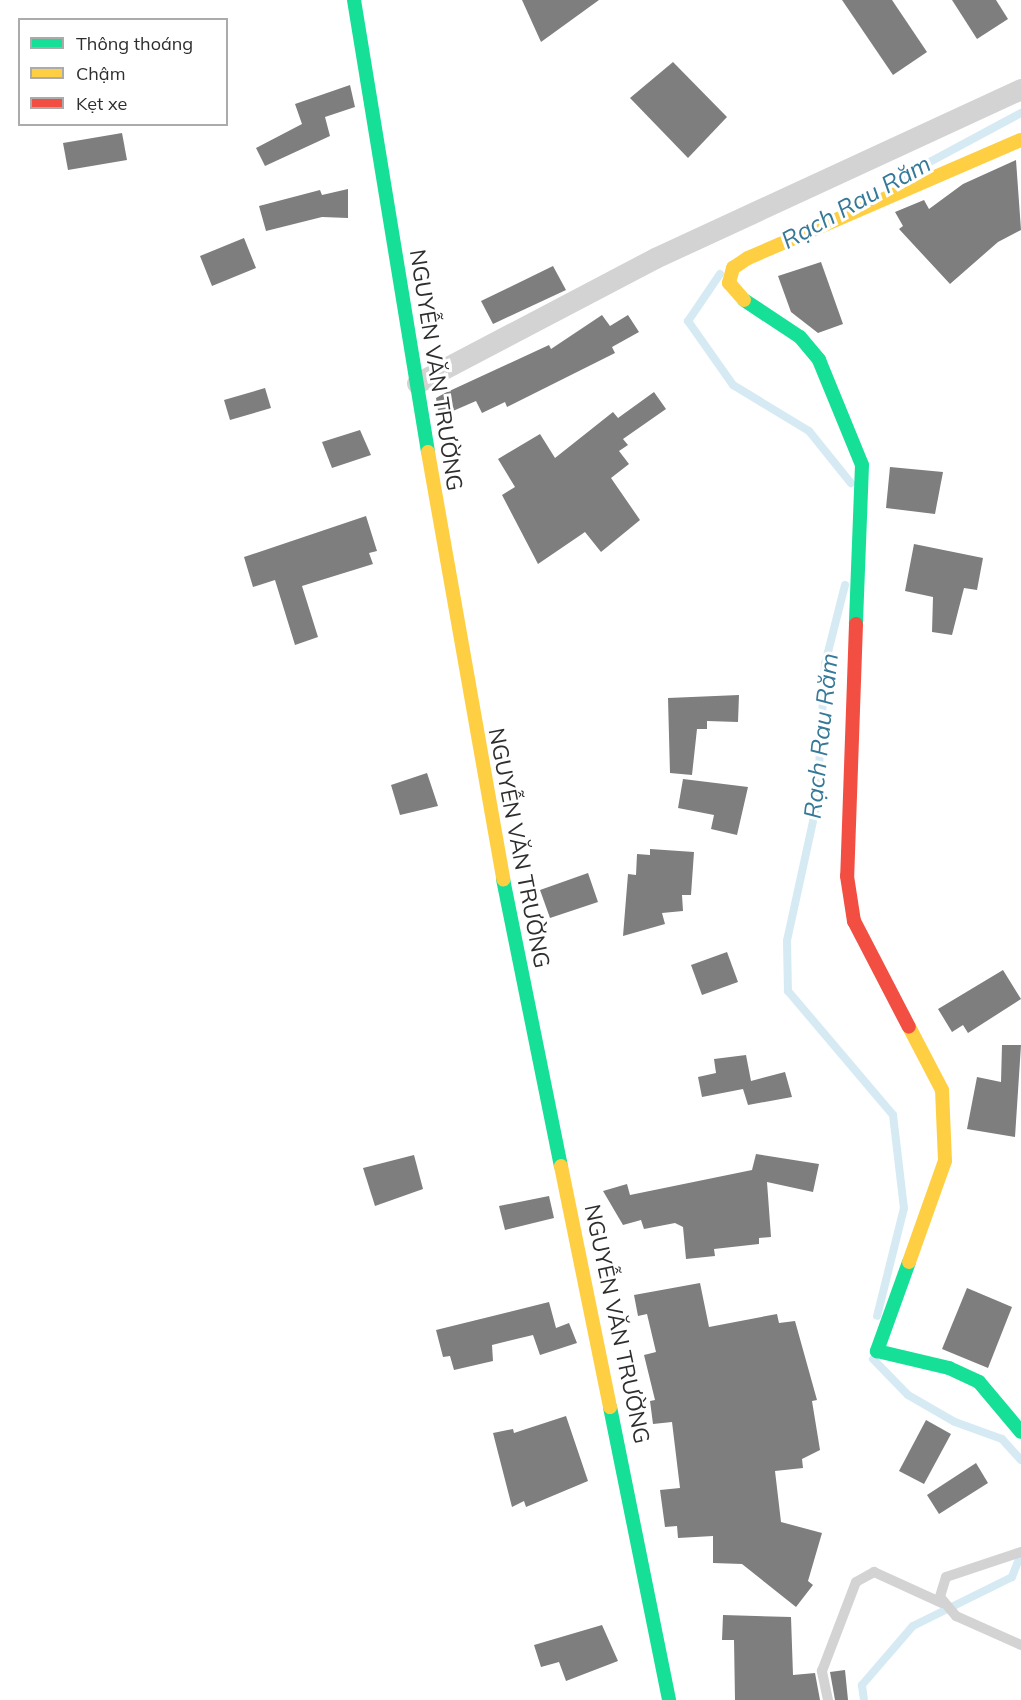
<!DOCTYPE html>
<meta charset="utf-8">
<style>
body{margin:0}
#map{position:relative;width:1021px;height:1700px;overflow:hidden;background:#fff;font-family:Mulish,sans-serif}
div>[style]{position:absolute}
.stream>*{height:8px;margin:-4px;padding:0 4px;transform-origin:4px;border-radius:4px;background:#d6eaf4}
.building>*{inset:0;background:#7e7e7e}
.lane>*{height:10px;margin:-5px;padding:0 5px;transform-origin:5px;border-radius:5px;background:#d3d3d3}
.street>*{height:21px;margin:-10.5px;padding:0 10.5px;transform-origin:10.5px;border-radius:10.5px;background:#d3d3d3}
.fast>*{height:14px;margin:-7px;padding:0 7px;transform-origin:7px;border-radius:7px;background:#16e098}
.slow>*{height:14px;margin:-7px;padding:0 7px;transform-origin:7px;border-radius:7px;background:#ffcf43}
.jam>*{height:14px;margin:-7px;padding:0 7px;transform-origin:7px;border-radius:7px;background:#f24e42}
span{translate:-50% -50%;white-space:nowrap;text-align:center;line-height:1.15;-webkit-text-stroke:6px #fff;paint-order:stroke}
.street-label{font-size:22px;color:#2e2e2e}
.water-label{font-size:24px;color:#347998;font-style:italic}
.legend{position:absolute;left:18px;top:18px;width:210px;height:108px;box-sizing:border-box;background:#fff;border:2px solid #ababab;margin:0;padding:8px 10px;list-style:none;font-size:18px;color:#2e2e2e}
.legend li{display:flex;align-items:center;gap:12px;height:30px}
.legend b{width:30px;border:2px solid #ababab}
</style>
<div id="map">
<div class="stream">
<div style="left:898px;top:179px;width:140px;rotate:-28.2deg"></div>
<div style="left:720px;top:274px;width:57px;rotate:124.2deg"></div>
<div style="left:688px;top:321px;width:78px;rotate:54.9deg"></div>
<div style="left:733px;top:385px;width:89px;rotate:31.2deg"></div>
<div style="left:809px;top:431px;width:67px;rotate:51.1deg"></div>
<div style="left:845px;top:585px;width:81px;rotate:104.2deg"></div>
<div style="left:825px;top:664px;width:139px;rotate:93.3deg"></div>
<div style="left:817px;top:803px;width:141px;rotate:102.3deg"></div>
<div style="left:787px;top:941px;width:50px;rotate:88.9deg"></div>
<div style="left:788px;top:991px;width:162px;rotate:49.7deg"></div>
<div style="left:893px;top:1115px;width:94px;rotate:83.3deg"></div>
<div style="left:904px;top:1208px;width:111px;rotate:104deg"></div>
<div style="left:873px;top:1359px;width:50px;rotate:45.8deg"></div>
<div style="left:908px;top:1395px;width:54px;rotate:29.9deg"></div>
<div style="left:955px;top:1422px;width:50px;rotate:19.9deg"></div>
<div style="left:1002px;top:1439px;width:28px;rotate:48deg"></div>
<div style="left:864px;top:1700px;width:15px;rotate:-98deg"></div>
<div style="left:862px;top:1685px;width:78px;rotate:-49.2deg"></div>
<div style="left:913px;top:1626px;width:110px;rotate:-26.3deg"></div>
<div style="left:1012px;top:1577px;width:26px;rotate:-69deg"></div>
</div>
<div class="building">
<div style="clip-path:polygon(522px 0,599px 0,541px 42px)"></div>
<div style="clip-path:polygon(842px 0,892px 0,927px 52px,893px 75px)"></div>
<div style="clip-path:polygon(952px 0,996px 0,1008px 19px,977px 39px)"></div>
<div style="clip-path:polygon(673px 62px,727px 117px,688px 158px,630px 98px)"></div>
<div style="clip-path:polygon(350px 85px,355px 107px,325px 117px,330px 136px,265px 166px,256px 148px,302px 124px,295px 104px)"></div>
<div style="clip-path:polygon(122px 133px,127px 160px,68px 170px,63px 143px)"></div>
<div style="clip-path:polygon(1016px 160px,1021px 230px,998px 242px,950px 284px,899px 229px,903px 226px,895px 212px,924px 200px,929px 209px,963px 184px)"></div>
<div style="clip-path:polygon(348px 189px,348px 218px,322px 217px,266px 231px,259px 206px,320px 190px,322px 195px)"></div>
<div style="clip-path:polygon(244px 238px,256px 268px,212px 286px,200px 256px)"></div>
<div style="clip-path:polygon(821px 262px,843px 324px,818px 333px,791px 312px,778px 276px)"></div>
<div style="clip-path:polygon(553px 266px,566px 290px,493px 324px,481px 301px)"></div>
<div style="clip-path:polygon(602px 315px,610px 326px,628px 315px,639px 332px,612px 347px,615px 353px,507px 407px,505px 402px,482px 413px,476px 401px,439px 417px,436px 398px,445px 393px,549px 345px,551px 349px)"></div>
<div style="clip-path:polygon(265px 388px,271px 408px,230px 420px,224px 400px)"></div>
<div style="clip-path:polygon(654px 392px,666px 409px,623px 439px,628px 445px,619px 451px,629px 464px,611px 478px,640px 520px,601px 552px,585px 532px,538px 564px,502px 495px,515px 487px,498px 459px,540px 434px,555px 458px,613px 412px,618px 418px)"></div>
<div style="clip-path:polygon(360px 430px,371px 455px,332px 468px,322px 442px)"></div>
<div style="clip-path:polygon(890px 467px,943px 472px,935px 514px,886px 508px)"></div>
<div style="clip-path:polygon(366px 516px,377px 551px,369px 553px,373px 564px,302px 586px,318px 637px,295px 645px,275px 580px,253px 587px,244px 557px)"></div>
<div style="clip-path:polygon(914px 544px,983px 558px,977px 590px,964px 588px,952px 635px,932px 632px,933px 597px,905px 591px)"></div>
<div style="clip-path:polygon(739px 695px,738px 722px,707px 721px,707px 729px,697px 729px,692px 775px,670px 773px,668px 698px)"></div>
<div style="clip-path:polygon(427px 773px,438px 806px,400px 815px,391px 785px)"></div>
<div style="clip-path:polygon(683px 779px,748px 787px,737px 835px,711px 829px,714px 815px,678px 808px)"></div>
<div style="clip-path:polygon(650px 849px,694px 852px,691px 895px,682px 895px,683px 911px,662px 913px,665px 924px,623px 936px,628px 874px,636px 875px,637px 854px,650px 855px)"></div>
<div style="clip-path:polygon(588px 873px,598px 902px,550px 918px,540px 890px)"></div>
<div style="clip-path:polygon(727px 952px,738px 982px,702px 995px,691px 965px)"></div>
<div style="clip-path:polygon(1003px 970px,1021px 999px,968px 1033px,963px 1025px,952px 1032px,938px 1009px)"></div>
<div style="clip-path:polygon(1002px 1045px,1021px 1045px,1015px 1137px,967px 1129px,977px 1077px,1001px 1082px)"></div>
<div style="clip-path:polygon(746px 1055px,751px 1081px,785px 1072px,792px 1097px,748px 1105px,743px 1089px,702px 1097px,698px 1077px,716px 1073px,714px 1059px)"></div>
<div style="clip-path:polygon(756px 1154px,819px 1164px,813px 1192px,767px 1182px,771px 1237px,759px 1238px,759px 1244px,714px 1249px,715px 1256px,686px 1259px,683px 1227px,675px 1223px,644px 1229px,641px 1220px,623px 1225px,603px 1191px,627px 1184px,630px 1195px,752px 1170px)"></div>
<div style="clip-path:polygon(414px 1155px,423px 1189px,375px 1206px,363px 1168px)"></div>
<div style="clip-path:polygon(549px 1196px,554px 1218px,505px 1230px,499px 1206px)"></div>
<div style="clip-path:polygon(700px 1283px,709px 1327px,777px 1314px,779px 1323px,795px 1321px,817px 1400px,812px 1401px,820px 1450px,802px 1459px,803px 1468px,775px 1471px,781px 1522px,822px 1533px,808px 1581px,813px 1585px,796px 1607px,742px 1564px,713px 1563px,713px 1536px,678px 1538px,677px 1526px,665px 1527px,660px 1490px,680px 1488px,672px 1422px,653px 1424px,650px 1401px,655px 1400px,644px 1355px,656px 1352px,647px 1314px,638px 1316px,634px 1295px)"></div>
<div style="clip-path:polygon(967px 1288px,1012px 1307px,988px 1368px,942px 1349px)"></div>
<div style="clip-path:polygon(549px 1302px,556px 1328px,569px 1323px,577px 1343px,540px 1355px,533px 1335px,492px 1345px,493px 1361px,454px 1370px,450px 1356px,443px 1357px,436px 1330px)"></div>
<div style="clip-path:polygon(566px 1416px,588px 1481px,526px 1507px,524px 1501px,512px 1507px,493px 1433px,513px 1429px,514px 1433px)"></div>
<div style="clip-path:polygon(926px 1420px,951px 1434px,924px 1484px,899px 1471px)"></div>
<div style="clip-path:polygon(976px 1463px,988px 1483px,939px 1514px,927px 1495px)"></div>
<div style="clip-path:polygon(723px 1615px,791px 1617px,793px 1675px,815px 1673px,820px 1700px,735px 1700px,734px 1640px,722px 1640px)"></div>
<div style="clip-path:polygon(602px 1625px,618px 1661px,566px 1681px,559px 1662px,541px 1667px,534px 1645px)"></div>
<div style="clip-path:polygon(845px 1670px,848px 1700px,835px 1700px,830px 1672px)"></div>
</div>
<div class="lane">
<div style="left:1021px;top:1552px;width:79px;rotate:161.6deg"></div>
<div style="left:946px;top:1577px;width:21px;rotate:107deg"></div>
<div style="left:940px;top:1597px;width:25px;rotate:50deg"></div>
<div style="left:956px;top:1616px;width:71px;rotate:24deg"></div>
<div style="left:828px;top:1700px;width:30px;rotate:-102deg"></div>
<div style="left:822px;top:1671px;width:95px;rotate:-69.1deg"></div>
<div style="left:856px;top:1582px;width:21px;rotate:-29deg"></div>
<div style="left:874px;top:1572px;width:75px;rotate:24.5deg"></div>
</div>
<div class="street">
<div style="left:417px;top:383px;width:269px;rotate:-27.7deg"></div>
<div style="left:655px;top:258px;width:403px;rotate:-24.8deg"></div>
</div>
<div class="fast">
<div style="left:354px;top:0;width:458px;rotate:80.7deg"></div>
<div style="left:744px;top:300px;width:67px;rotate:33.5deg"></div>
<div style="left:800px;top:337px;width:30px;rotate:50deg"></div>
<div style="left:819px;top:360px;width:113px;rotate:67.7deg"></div>
<div style="left:862px;top:465px;width:159px;rotate:92.2deg"></div>
<div style="left:503px;top:879px;width:293px;rotate:78.6deg"></div>
<div style="left:909px;top:1262px;width:95px;rotate:109.8deg"></div>
<div style="left:877px;top:1351px;width:74px;rotate:13.3deg"></div>
<div style="left:949px;top:1368px;width:33px;rotate:25deg"></div>
<div style="left:979px;top:1382px;width:65px;rotate:50deg"></div>
<div style="left:610px;top:1407px;width:299px;rotate:78.6deg"></div>
</div>
<div class="slow">
<div style="left:744px;top:300px;width:23px;rotate:-131deg"></div>
<div style="left:729px;top:283px;width:16px;rotate:-75deg"></div>
<div style="left:733px;top:268px;width:18px;rotate:-34deg"></div>
<div style="left:748px;top:258px;width:297px;rotate:-23.4deg"></div>
<div style="left:428px;top:452px;width:434px;rotate:80deg"></div>
<div style="left:561px;top:1166px;width:246px;rotate:78.5deg"></div>
<div style="left:909px;top:1262px;width:107px;rotate:-70.4deg"></div>
<div style="left:945px;top:1161px;width:71px;rotate:-92.4deg"></div>
<div style="left:942px;top:1090px;width:71px;rotate:-117.6deg"></div>
</div>
<div class="jam">
<div style="left:856px;top:624px;width:252px;rotate:92deg"></div>
<div style="left:847px;top:876px;width:46px;rotate:81.2deg"></div>
<div style="left:854px;top:921px;width:119px;rotate:62.6deg"></div>
</div>
<div class="street-label">
<span style="left:436px;top:370px;rotate:81deg">NGUYỄN VĂN TRƯỜNG</span>
<span style="left:519px;top:848px;rotate:79deg">NGUYỄN VĂN TRƯỜNG</span>
<span style="left:617px;top:1324px;rotate:78deg">NGUYỄN VĂN TRƯỜNG</span>
</div>
<div class="water-label">
<span style="left:856px;top:202px;rotate:-29deg">Rạch Rau Răm</span>
<span style="left:821px;top:736px;rotate:-84deg">Rạch Rau Răm</span>
</div>
<ul class="legend">
<li><b style="height:8px;background:#16e098"></b>Thông thoáng</li>
<li><b style="height:8px;background:#ffcf43"></b>Chậm</li>
<li><b style="height:8px;background:#f24e42"></b>Kẹt xe</li>
</ul>
</div>
